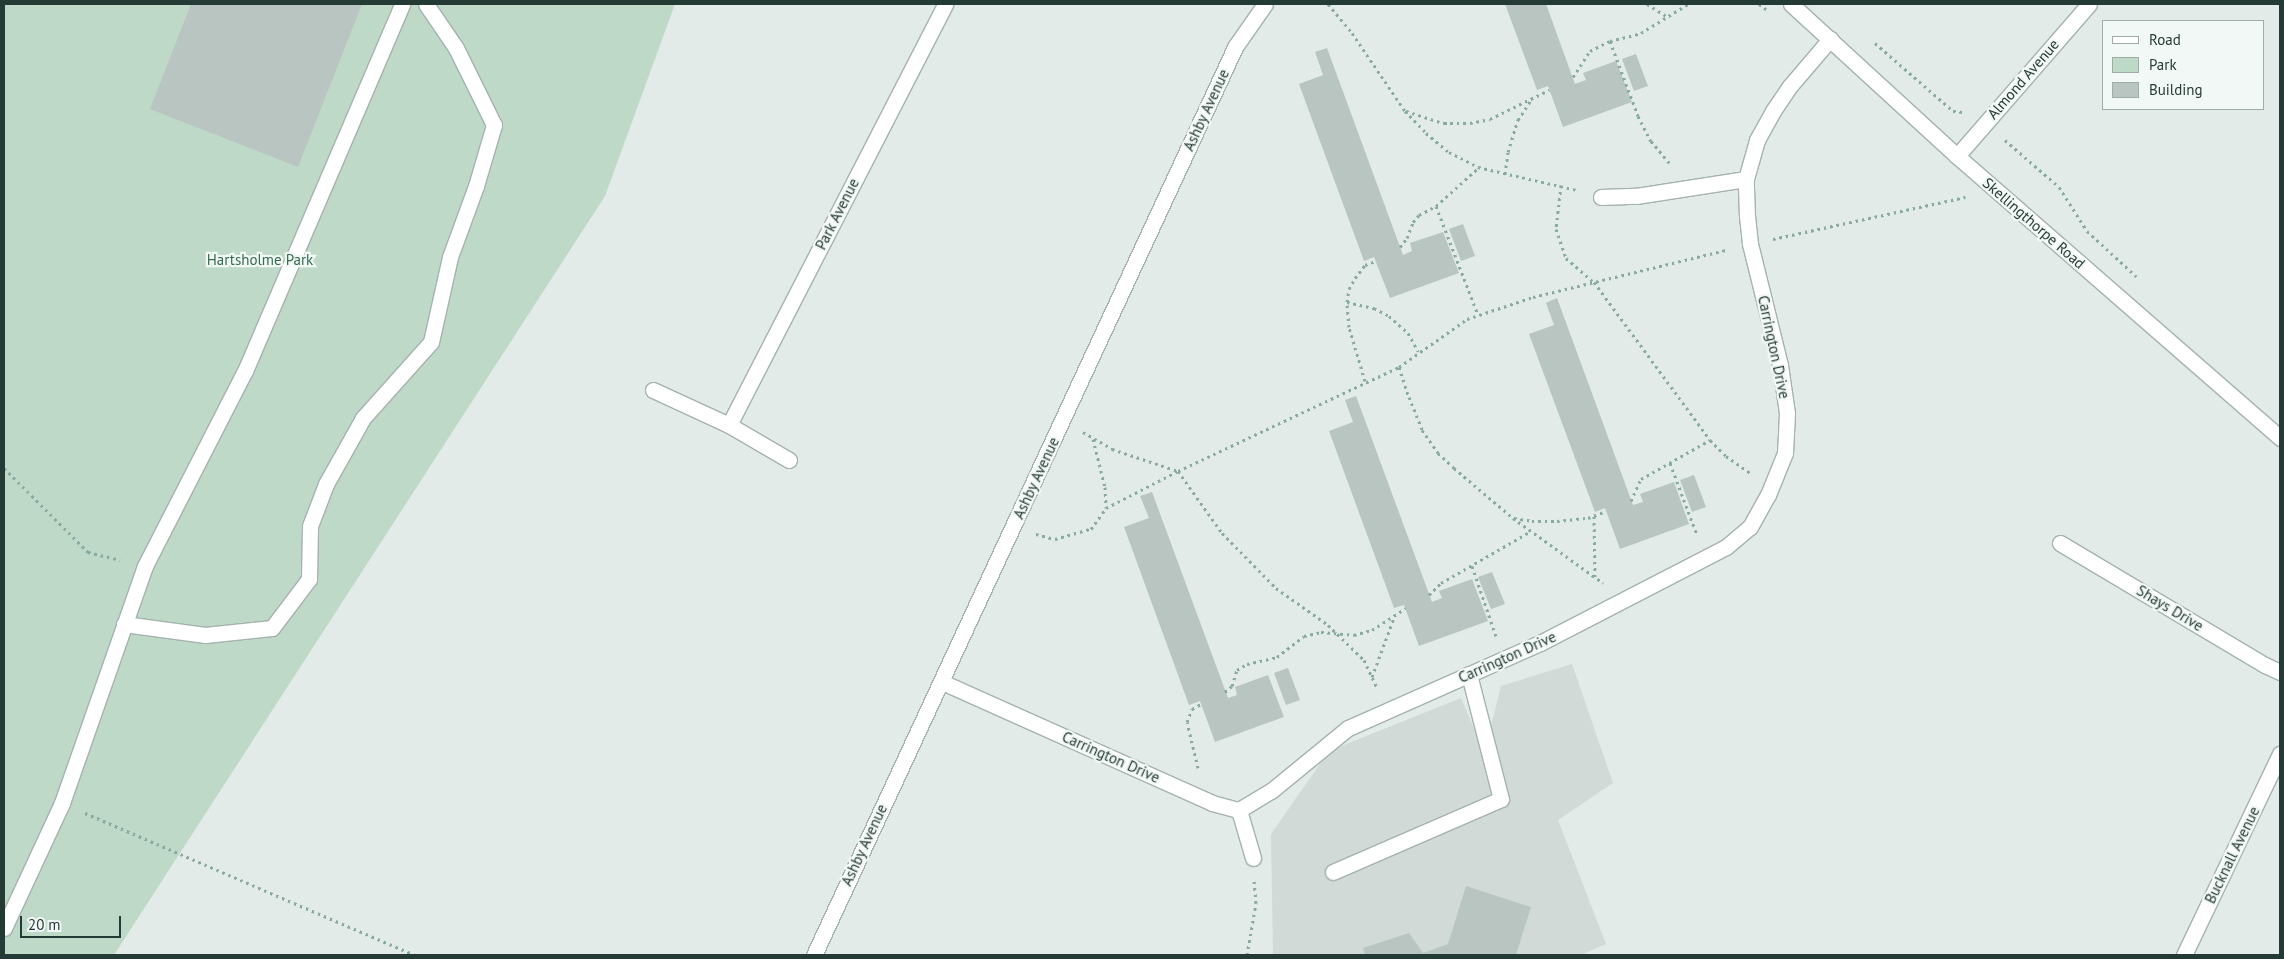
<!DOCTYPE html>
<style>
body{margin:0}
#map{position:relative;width:2284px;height:959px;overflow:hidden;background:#e2ebe7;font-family:"PT Sans",sans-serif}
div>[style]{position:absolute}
.built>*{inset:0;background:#d1dad6}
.green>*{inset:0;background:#bed9c7}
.building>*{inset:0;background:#b8c5c1}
.path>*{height:3px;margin-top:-1.5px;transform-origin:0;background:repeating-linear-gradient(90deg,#87aaa1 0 2.5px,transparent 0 6.5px)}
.roads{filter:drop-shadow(1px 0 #a5b2ae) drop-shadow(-1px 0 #a5b2ae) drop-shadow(0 1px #a5b2ae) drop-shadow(0 -1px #a5b2ae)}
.lane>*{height:15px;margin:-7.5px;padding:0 7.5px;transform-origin:7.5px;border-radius:7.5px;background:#fff}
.street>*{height:15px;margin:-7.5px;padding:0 7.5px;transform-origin:7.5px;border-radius:7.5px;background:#fff}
.secondary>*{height:15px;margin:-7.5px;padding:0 7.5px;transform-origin:7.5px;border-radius:7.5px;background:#fff}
span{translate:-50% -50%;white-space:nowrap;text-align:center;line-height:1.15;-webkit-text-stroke:4.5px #f2f8f5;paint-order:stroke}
.street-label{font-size:15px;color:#243a35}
.park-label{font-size:15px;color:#336c4d}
.frame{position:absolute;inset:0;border:5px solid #243a35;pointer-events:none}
.legend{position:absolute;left:2102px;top:20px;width:162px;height:90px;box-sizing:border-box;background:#f2f8f5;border:1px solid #a0aca8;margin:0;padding:6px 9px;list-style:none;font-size:15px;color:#243a35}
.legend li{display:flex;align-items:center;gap:10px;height:25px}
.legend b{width:25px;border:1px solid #a0aca8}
.scale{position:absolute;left:20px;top:916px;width:101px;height:22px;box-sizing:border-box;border:2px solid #243a35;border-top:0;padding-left:6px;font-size:15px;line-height:18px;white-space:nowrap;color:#243a35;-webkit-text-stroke:4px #f2f8f5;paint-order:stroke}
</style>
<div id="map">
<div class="built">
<div style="clip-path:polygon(1572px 664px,1613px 783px,1558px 820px,1606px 944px,1585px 953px,1586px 955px,1273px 955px,1271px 834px,1329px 751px,1461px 698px,1476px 733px,1492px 722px,1501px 686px)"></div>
</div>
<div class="green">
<div style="clip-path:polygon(4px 4px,675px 4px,605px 196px,114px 955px,4px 955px)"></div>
</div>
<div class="building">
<div style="clip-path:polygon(191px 4px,362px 4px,298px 167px,150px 109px)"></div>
<div style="clip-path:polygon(1505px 4px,1546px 4px,1575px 84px,1586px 80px,1583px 73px,1616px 61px,1632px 102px,1563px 127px,1548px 86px,1537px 90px)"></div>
<div style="clip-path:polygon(1327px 48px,1403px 255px,1412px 251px,1410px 243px,1443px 232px,1459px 273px,1390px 298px,1374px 257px,1364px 261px,1299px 84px,1323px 75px,1315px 52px)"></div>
<div style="clip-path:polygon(1636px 54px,1648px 86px,1634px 91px,1622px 59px)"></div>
<div style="clip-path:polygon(1463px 224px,1475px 256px,1461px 261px,1449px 229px)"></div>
<div style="clip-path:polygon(1557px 298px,1633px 505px,1643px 502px,1640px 494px,1674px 482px,1689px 524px,1620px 549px,1605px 508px,1595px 512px,1529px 334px,1554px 325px,1546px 303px)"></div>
<div style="clip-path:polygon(1356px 396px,1432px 602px,1442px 598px,1439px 591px,1472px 579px,1488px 621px,1419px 646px,1404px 605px,1394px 608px,1329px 431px,1353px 422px,1345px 400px)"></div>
<div style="clip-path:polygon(1694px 475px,1706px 507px,1692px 512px,1680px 480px)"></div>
<div style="clip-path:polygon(1152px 492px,1228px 698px,1237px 695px,1235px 687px,1268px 675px,1284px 717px,1215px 742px,1200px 701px,1189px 705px,1124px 527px,1149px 518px,1140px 496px)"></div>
<div style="clip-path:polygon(1492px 572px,1505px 604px,1491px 609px,1478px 577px)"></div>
<div style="clip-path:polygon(1288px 668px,1300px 700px,1286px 705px,1274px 673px)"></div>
<div style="clip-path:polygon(1466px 886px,1531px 907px,1516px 955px,1365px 955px,1363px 948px,1409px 933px,1423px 953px,1448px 944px)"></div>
</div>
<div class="path">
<div style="left:1328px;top:4px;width:38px;rotate:50deg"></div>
<div style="left:1352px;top:33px;width:94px;rotate:55.8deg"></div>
<div style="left:1405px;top:111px;width:30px;rotate:46deg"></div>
<div style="left:1426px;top:133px;width:30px;rotate:40deg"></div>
<div style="left:1449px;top:152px;width:33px;rotate:27deg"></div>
<div style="left:1478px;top:167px;width:102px;rotate:13.1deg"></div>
<div style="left:1647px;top:4px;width:25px;rotate:32deg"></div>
<div style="left:1759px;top:4px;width:9px;rotate:36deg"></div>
<div style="left:1610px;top:41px;width:80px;rotate:69.5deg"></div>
<div style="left:1638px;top:116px;width:28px;rotate:63deg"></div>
<div style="left:1651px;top:141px;width:31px;rotate:50deg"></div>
<div style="left:1875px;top:43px;width:103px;rotate:41.1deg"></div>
<div style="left:1953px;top:111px;width:10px;rotate:6deg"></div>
<div style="left:1573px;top:77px;width:31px;rotate:-57deg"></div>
<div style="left:1590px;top:51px;width:22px;rotate:-27deg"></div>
<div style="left:1610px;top:41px;width:32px;rotate:-14deg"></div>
<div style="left:1641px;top:33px;width:55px;rotate:-31.7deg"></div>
<div style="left:1406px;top:111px;width:40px;rotate:18deg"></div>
<div style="left:1444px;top:123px;width:26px"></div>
<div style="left:1470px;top:123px;width:20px;rotate:-11deg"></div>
<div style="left:1490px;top:119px;width:66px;rotate:-26.2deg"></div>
<div style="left:2005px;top:140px;width:72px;rotate:41deg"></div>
<div style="left:2059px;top:187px;width:52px;rotate:57.5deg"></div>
<div style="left:2087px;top:231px;width:67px;rotate:42.6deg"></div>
<div style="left:1505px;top:174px;width:22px;rotate:-82deg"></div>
<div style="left:1508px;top:152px;width:34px;rotate:-73deg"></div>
<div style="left:1518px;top:120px;width:24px;rotate:-57deg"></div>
<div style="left:1561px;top:185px;width:44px;rotate:96.5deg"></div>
<div style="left:1556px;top:229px;width:31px;rotate:71deg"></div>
<div style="left:1566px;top:258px;width:37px;rotate:41deg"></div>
<div style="left:1594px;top:282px;width:196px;rotate:53.7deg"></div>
<div style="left:1710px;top:440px;width:23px;rotate:45deg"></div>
<div style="left:1726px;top:456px;width:29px;rotate:35deg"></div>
<div style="left:1436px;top:206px;width:117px;rotate:68.9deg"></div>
<div style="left:1773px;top:239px;width:197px;rotate:-12.3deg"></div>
<div style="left:1400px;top:247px;width:11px;rotate:-52deg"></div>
<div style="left:1407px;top:238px;width:17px;rotate:-69deg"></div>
<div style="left:1413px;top:222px;width:9px;rotate:-49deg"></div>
<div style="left:1419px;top:215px;width:19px;rotate:-28deg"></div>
<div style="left:1436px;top:206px;width:57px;rotate:-42.1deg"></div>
<div style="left:1347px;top:302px;width:28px;rotate:13deg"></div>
<div style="left:1374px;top:308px;width:17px;rotate:28deg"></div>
<div style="left:1389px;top:316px;width:25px;rotate:42deg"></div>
<div style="left:1408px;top:333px;width:21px;rotate:61deg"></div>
<div style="left:1399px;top:367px;width:32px;rotate:72deg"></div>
<div style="left:1409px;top:397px;width:35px;rotate:68deg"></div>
<div style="left:1422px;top:430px;width:28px;rotate:55deg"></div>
<div style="left:1438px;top:453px;width:22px;rotate:43deg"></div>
<div style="left:1454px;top:468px;width:77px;rotate:40.3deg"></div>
<div style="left:1513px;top:518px;width:111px;rotate:35.8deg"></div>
<div style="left:1365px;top:381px;width:56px;rotate:-106.5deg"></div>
<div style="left:1349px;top:327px;width:25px;rotate:-95deg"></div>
<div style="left:1347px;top:302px;width:13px;rotate:-81deg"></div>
<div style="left:1349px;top:289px;width:13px;rotate:-61deg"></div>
<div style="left:1355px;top:278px;width:16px;rotate:-52deg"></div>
<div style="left:1365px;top:265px;width:12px;rotate:-20deg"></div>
<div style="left:1083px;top:432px;width:34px;rotate:30deg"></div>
<div style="left:1112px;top:449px;width:70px;rotate:18.4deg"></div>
<div style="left:1178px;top:471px;width:76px;rotate:54.6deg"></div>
<div style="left:1222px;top:533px;width:77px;rotate:45.5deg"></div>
<div style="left:1276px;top:588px;width:64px;rotate:35.4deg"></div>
<div style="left:1328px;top:625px;width:50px;rotate:44.2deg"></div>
<div style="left:1364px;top:660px;width:31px;rotate:65deg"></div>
<div style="left:1093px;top:439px;width:49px;rotate:76deg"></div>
<div style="left:1105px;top:487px;width:21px;rotate:87deg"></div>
<div style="left:1670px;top:463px;width:77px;rotate:69.4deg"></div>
<div style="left:4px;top:468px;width:119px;rotate:45deg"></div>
<div style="left:88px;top:552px;width:33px;rotate:14deg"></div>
<div style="left:1631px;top:501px;width:24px;rotate:-66deg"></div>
<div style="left:1641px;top:479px;width:79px;rotate:-29.5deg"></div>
<div style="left:1594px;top:516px;width:61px;rotate:89.1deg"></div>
<div style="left:1514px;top:518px;width:18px;rotate:9deg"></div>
<div style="left:1532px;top:521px;width:25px"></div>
<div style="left:1557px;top:521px;width:31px;rotate:-6deg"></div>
<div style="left:1588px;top:518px;width:19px;rotate:-21deg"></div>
<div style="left:1036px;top:534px;width:20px;rotate:15deg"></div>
<div style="left:1055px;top:539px;width:37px;rotate:-16deg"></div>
<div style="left:1091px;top:529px;width:26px;rotate:-54deg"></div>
<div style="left:1106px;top:508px;width:81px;rotate:-27.2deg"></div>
<div style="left:1178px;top:471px;width:244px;rotate:-25.2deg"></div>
<div style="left:1399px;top:367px;width:83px;rotate:-35.2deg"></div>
<div style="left:1467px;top:319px;width:70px;rotate:-18.4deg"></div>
<div style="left:1533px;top:297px;width:199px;rotate:-13.7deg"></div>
<div style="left:1472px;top:566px;width:74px;rotate:71.1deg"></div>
<div style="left:1429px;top:595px;width:17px;rotate:-45deg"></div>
<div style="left:1441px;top:583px;width:104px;rotate:-30deg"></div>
<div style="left:1372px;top:677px;width:66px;rotate:-69.6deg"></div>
<div style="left:1225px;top:692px;width:9px;rotate:-41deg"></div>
<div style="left:1232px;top:686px;width:17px;rotate:-73deg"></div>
<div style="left:1237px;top:670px;width:12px;rotate:-31deg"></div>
<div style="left:1247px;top:664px;width:31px;rotate:-13deg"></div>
<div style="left:1277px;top:657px;width:34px;rotate:-38deg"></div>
<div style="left:1304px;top:636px;width:17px;rotate:-13deg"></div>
<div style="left:1321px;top:632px;width:33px;rotate:5deg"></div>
<div style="left:1354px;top:635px;width:19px;rotate:-16deg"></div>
<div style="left:1372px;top:630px;width:40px;rotate:-32.9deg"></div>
<div style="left:1198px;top:768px;width:47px;rotate:-103.4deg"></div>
<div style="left:1187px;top:722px;width:14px;rotate:-69deg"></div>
<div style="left:1192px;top:709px;width:10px;rotate:-29deg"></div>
<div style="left:85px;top:813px;width:359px;rotate:23.3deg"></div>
<div style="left:1247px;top:955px;width:53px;rotate:-80.2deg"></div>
<div style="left:1256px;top:903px;width:22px;rotate:-95deg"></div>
</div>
<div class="roads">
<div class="lane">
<div style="left:124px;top:624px;width:82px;rotate:7.7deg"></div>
<div style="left:205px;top:635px;width:67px;rotate:-6deg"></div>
<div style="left:272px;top:628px;width:61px;rotate:-52.9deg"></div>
<div style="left:309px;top:579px;width:53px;rotate:-88.9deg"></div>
<div style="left:310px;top:526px;width:45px;rotate:-69.1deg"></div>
<div style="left:326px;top:484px;width:76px;rotate:-60.7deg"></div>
<div style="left:363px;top:418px;width:102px;rotate:-48.2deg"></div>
<div style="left:431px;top:342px;width:87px;rotate:-77.4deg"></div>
<div style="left:450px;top:257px;width:76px;rotate:-69.9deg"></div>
<div style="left:476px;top:186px;width:64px;rotate:-73.6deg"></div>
<div style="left:494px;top:125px;width:86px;rotate:-116.3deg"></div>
<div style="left:456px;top:48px;width:53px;rotate:-124.3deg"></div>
<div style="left:1333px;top:872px;width:183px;rotate:-23.5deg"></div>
<div style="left:1501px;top:799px;width:129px;rotate:-104.4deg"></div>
<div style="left:4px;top:928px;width:138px;rotate:-65.1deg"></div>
<div style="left:62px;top:803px;width:251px;rotate:-70.7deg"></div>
<div style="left:145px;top:566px;width:219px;rotate:-62.9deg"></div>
<div style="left:245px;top:371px;width:399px;rotate:-66.8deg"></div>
</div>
<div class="street">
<div style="left:1957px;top:156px;width:201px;rotate:-49deg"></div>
<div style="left:1601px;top:197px;width:35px;rotate:-2deg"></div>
<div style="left:1636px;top:196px;width:111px;rotate:-8.8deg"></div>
<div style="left:653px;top:390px;width:84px;rotate:24.7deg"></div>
<div style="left:789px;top:460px;width:69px;rotate:-149.7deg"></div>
<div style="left:729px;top:425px;width:473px;rotate:-62.8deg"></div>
<div style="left:2060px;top:543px;width:239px;rotate:30.8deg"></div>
<div style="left:2265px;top:665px;width:17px;rotate:25deg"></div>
<div style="left:942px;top:682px;width:296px;rotate:24.1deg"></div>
<div style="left:1212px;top:803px;width:28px;rotate:15deg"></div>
<div style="left:1239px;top:810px;width:37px;rotate:-31deg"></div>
<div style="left:1271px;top:791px;width:99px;rotate:-39.3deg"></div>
<div style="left:1348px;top:728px;width:210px;rotate:-23.9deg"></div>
<div style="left:1540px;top:643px;width:209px;rotate:-27.3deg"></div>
<div style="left:1726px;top:547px;width:31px;rotate:-40deg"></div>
<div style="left:1750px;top:527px;width:37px;rotate:-61deg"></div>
<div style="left:1768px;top:495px;width:45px;rotate:-68deg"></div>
<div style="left:1785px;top:453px;width:40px;rotate:-87.1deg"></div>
<div style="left:1787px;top:413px;width:49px;rotate:-98.3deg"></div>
<div style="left:1780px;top:365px;width:125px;rotate:-103.9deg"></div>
<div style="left:1750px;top:244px;width:28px;rotate:-96deg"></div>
<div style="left:1747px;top:216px;width:37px;rotate:-92deg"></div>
<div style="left:1746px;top:179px;width:41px;rotate:-74.2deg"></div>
<div style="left:1757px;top:140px;width:33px;rotate:-61deg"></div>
<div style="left:1773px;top:111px;width:30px;rotate:-56deg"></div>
<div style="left:1790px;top:86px;width:62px;rotate:-49.6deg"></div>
<div style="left:1239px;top:810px;width:50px;rotate:73.7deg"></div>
<div style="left:814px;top:955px;width:1001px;rotate:-65.12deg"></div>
<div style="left:1235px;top:47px;width:52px;rotate:-55.1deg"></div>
<div style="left:2184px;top:955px;width:223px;rotate:-64.5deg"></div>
</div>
<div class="secondary">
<div style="left:1791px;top:4px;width:225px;rotate:42.5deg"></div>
<div style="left:1957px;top:156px;width:429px;rotate:41.1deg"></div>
</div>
</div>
<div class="street-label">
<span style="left:2023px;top:79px;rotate:-49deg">Almond Avenue</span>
<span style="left:1206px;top:110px;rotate:-65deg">Ashby Avenue</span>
<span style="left:837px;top:214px;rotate:-63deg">Park Avenue</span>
<span style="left:2034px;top:223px;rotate:41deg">Skellingthorpe Road</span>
<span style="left:1774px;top:347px;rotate:78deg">Carrington Drive</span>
<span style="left:1036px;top:478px;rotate:-65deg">Ashby Avenue</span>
<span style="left:2170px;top:608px;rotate:31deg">Shays Drive</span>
<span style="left:1507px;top:657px;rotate:-24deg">Carrington Drive</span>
<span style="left:1111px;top:757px;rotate:24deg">Carrington Drive</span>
<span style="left:864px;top:845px;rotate:-65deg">Ashby Avenue</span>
<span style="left:2232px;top:855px;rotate:-64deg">Bucknall Avenue</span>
</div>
<div class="park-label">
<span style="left:260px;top:260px">Hartsholme Park</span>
</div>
<div class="frame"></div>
<ul class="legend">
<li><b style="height:6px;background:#fff"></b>Road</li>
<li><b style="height:14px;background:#bed9c7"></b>Park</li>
<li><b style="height:14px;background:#b8c5c1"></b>Building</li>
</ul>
<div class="scale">20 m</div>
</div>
